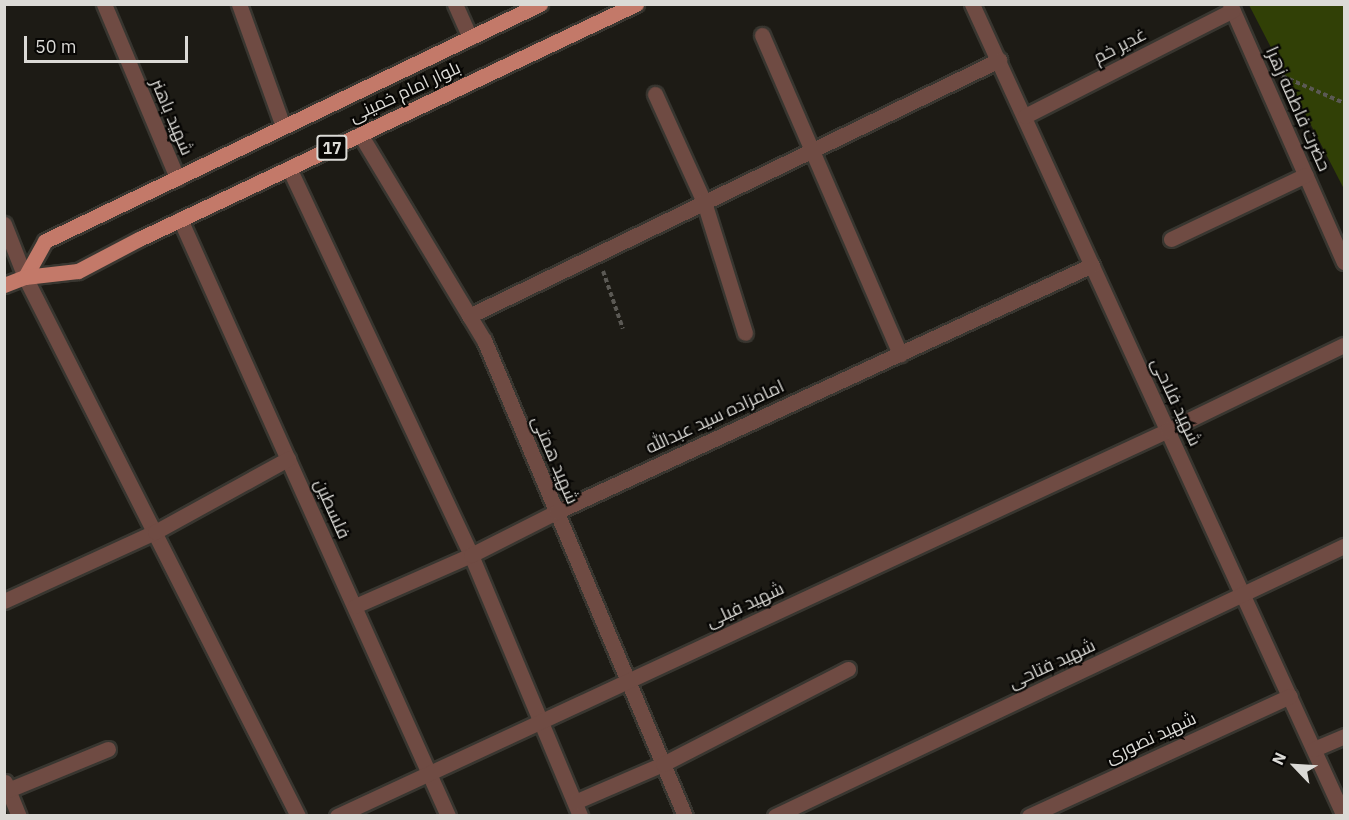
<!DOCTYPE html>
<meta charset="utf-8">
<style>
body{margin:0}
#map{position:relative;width:1349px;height:820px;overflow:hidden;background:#1d1b15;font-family:"IBM Plex Sans",Cairo,sans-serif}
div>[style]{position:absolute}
.green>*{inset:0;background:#314006}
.path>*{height:4px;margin-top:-2px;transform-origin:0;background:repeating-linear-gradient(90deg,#5b5954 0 4.5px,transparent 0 7.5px)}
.roads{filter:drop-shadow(2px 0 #383630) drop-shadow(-2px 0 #383630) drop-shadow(0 2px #383630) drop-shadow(0 -2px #383630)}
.minor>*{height:15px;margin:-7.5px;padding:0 7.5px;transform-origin:7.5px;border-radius:7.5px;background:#6f4b43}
.primary>*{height:15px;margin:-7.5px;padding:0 7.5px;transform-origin:7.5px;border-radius:7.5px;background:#c37969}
span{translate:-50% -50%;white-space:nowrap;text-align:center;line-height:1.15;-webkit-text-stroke:4.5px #070604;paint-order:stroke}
.shield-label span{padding:2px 4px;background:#070604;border:2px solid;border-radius:4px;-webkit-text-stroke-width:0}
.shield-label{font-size:16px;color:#dbdad6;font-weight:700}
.street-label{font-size:18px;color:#dbdad6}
.frame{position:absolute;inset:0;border:6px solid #dbdad6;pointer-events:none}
.north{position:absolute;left:1265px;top:736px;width:60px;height:60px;-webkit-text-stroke:4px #070604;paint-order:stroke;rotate:295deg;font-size:16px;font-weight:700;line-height:24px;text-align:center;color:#dbdad6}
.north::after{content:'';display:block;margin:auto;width:21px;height:27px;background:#dbdad6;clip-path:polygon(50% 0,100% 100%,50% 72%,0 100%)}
.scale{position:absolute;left:24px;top:36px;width:164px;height:27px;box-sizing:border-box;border:3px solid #dbdad6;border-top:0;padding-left:8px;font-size:18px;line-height:21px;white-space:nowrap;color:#dbdad6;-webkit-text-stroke:4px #070604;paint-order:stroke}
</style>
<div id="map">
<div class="green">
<div style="clip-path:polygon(1249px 5px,1344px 5px,1344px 189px)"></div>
</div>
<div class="path">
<div style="left:1282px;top:76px;width:68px;rotate:23.5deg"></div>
<div style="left:603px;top:271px;width:61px;rotate:71deg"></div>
</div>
<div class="roads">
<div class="minor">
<div style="left:104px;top:4px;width:189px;rotate:67.2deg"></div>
<div style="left:239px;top:4px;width:130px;rotate:70.2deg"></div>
<div style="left:455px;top:4px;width:37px;rotate:66deg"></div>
<div style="left:972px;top:4px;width:893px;rotate:65.39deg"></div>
<div style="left:1230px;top:4px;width:282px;rotate:66.2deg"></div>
<div style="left:762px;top:35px;width:348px;rotate:66.6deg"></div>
<div style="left:655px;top:94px;width:119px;rotate:65.6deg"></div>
<div style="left:704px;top:202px;width:137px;rotate:72.6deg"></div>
<div style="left:1025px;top:116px;width:233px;rotate:-27deg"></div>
<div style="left:360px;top:134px;width:240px;rotate:59deg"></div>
<div style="left:484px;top:340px;width:517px;rotate:67.11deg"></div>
<div style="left:289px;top:168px;width:428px;rotate:64.8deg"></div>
<div style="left:471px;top:555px;width:283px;rotate:67.3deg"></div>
<div style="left:180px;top:219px;width:654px;rotate:65.82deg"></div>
<div style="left:4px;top:224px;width:57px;rotate:68.4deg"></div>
<div style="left:25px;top:277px;width:604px;rotate:63.14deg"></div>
<div style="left:1171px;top:239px;width:149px;rotate:-25.4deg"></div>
<div style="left:469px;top:316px;width:589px;rotate:-25.78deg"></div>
<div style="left:4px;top:601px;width:166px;rotate:-24.6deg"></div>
<div style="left:155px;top:532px;width:152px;rotate:-28.8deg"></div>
<div style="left:355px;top:606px;width:127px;rotate:-23.7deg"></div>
<div style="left:471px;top:555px;width:95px;rotate:-26.8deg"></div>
<div style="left:556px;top:512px;width:590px;rotate:-24.74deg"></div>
<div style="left:1314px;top:749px;width:33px;rotate:-23deg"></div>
<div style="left:5px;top:782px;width:37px;rotate:68deg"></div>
<div style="left:8px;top:790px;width:108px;rotate:-22.3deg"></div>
<div style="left:575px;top:802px;width:96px;rotate:-23.4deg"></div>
<div style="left:663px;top:764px;width:208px;rotate:-27.2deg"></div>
<div style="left:337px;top:816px;width:916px;rotate:-24.91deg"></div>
<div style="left:1168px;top:430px;width:195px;rotate:-25.8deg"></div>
<div style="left:775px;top:816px;width:630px;rotate:-25.39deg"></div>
<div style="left:1029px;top:816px;width:287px;rotate:-24.7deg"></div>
</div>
<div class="primary">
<div style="left:25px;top:277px;width:41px;rotate:-60.9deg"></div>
<div style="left:45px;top:241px;width:549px;rotate:-25.58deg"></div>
<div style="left:4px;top:285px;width:22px;rotate:-21deg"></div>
<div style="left:25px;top:277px;width:53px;rotate:-6.5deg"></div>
<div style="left:78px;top:271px;width:69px;rotate:-27.7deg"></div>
<div style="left:139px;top:239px;width:550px;rotate:-25.31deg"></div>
</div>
</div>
<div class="shield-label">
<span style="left:332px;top:148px">17</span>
</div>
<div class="street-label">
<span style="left:1120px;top:46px;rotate:-27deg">غدیر خم</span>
<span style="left:405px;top:92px;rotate:-25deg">بلوار امام خمینی</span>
<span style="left:1298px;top:109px;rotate:66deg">حضرت فاطمه زهرا</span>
<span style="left:172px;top:117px;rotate:67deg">شهید باهنر</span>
<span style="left:1176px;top:402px;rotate:65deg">شهید فلاحی</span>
<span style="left:715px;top:417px;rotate:-25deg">امامزاده سید عبدالله</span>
<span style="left:555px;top:460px;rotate:67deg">شهید همتی</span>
<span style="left:332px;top:509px;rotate:66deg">فلسطین</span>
<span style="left:745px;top:605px;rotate:-25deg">شهید فیلی</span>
<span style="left:1052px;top:664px;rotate:-25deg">شهید فتاحی</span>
<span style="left:1151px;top:738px;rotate:-25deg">شهید نصوری</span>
</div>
<div class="frame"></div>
<div class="north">N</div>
<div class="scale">50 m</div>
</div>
